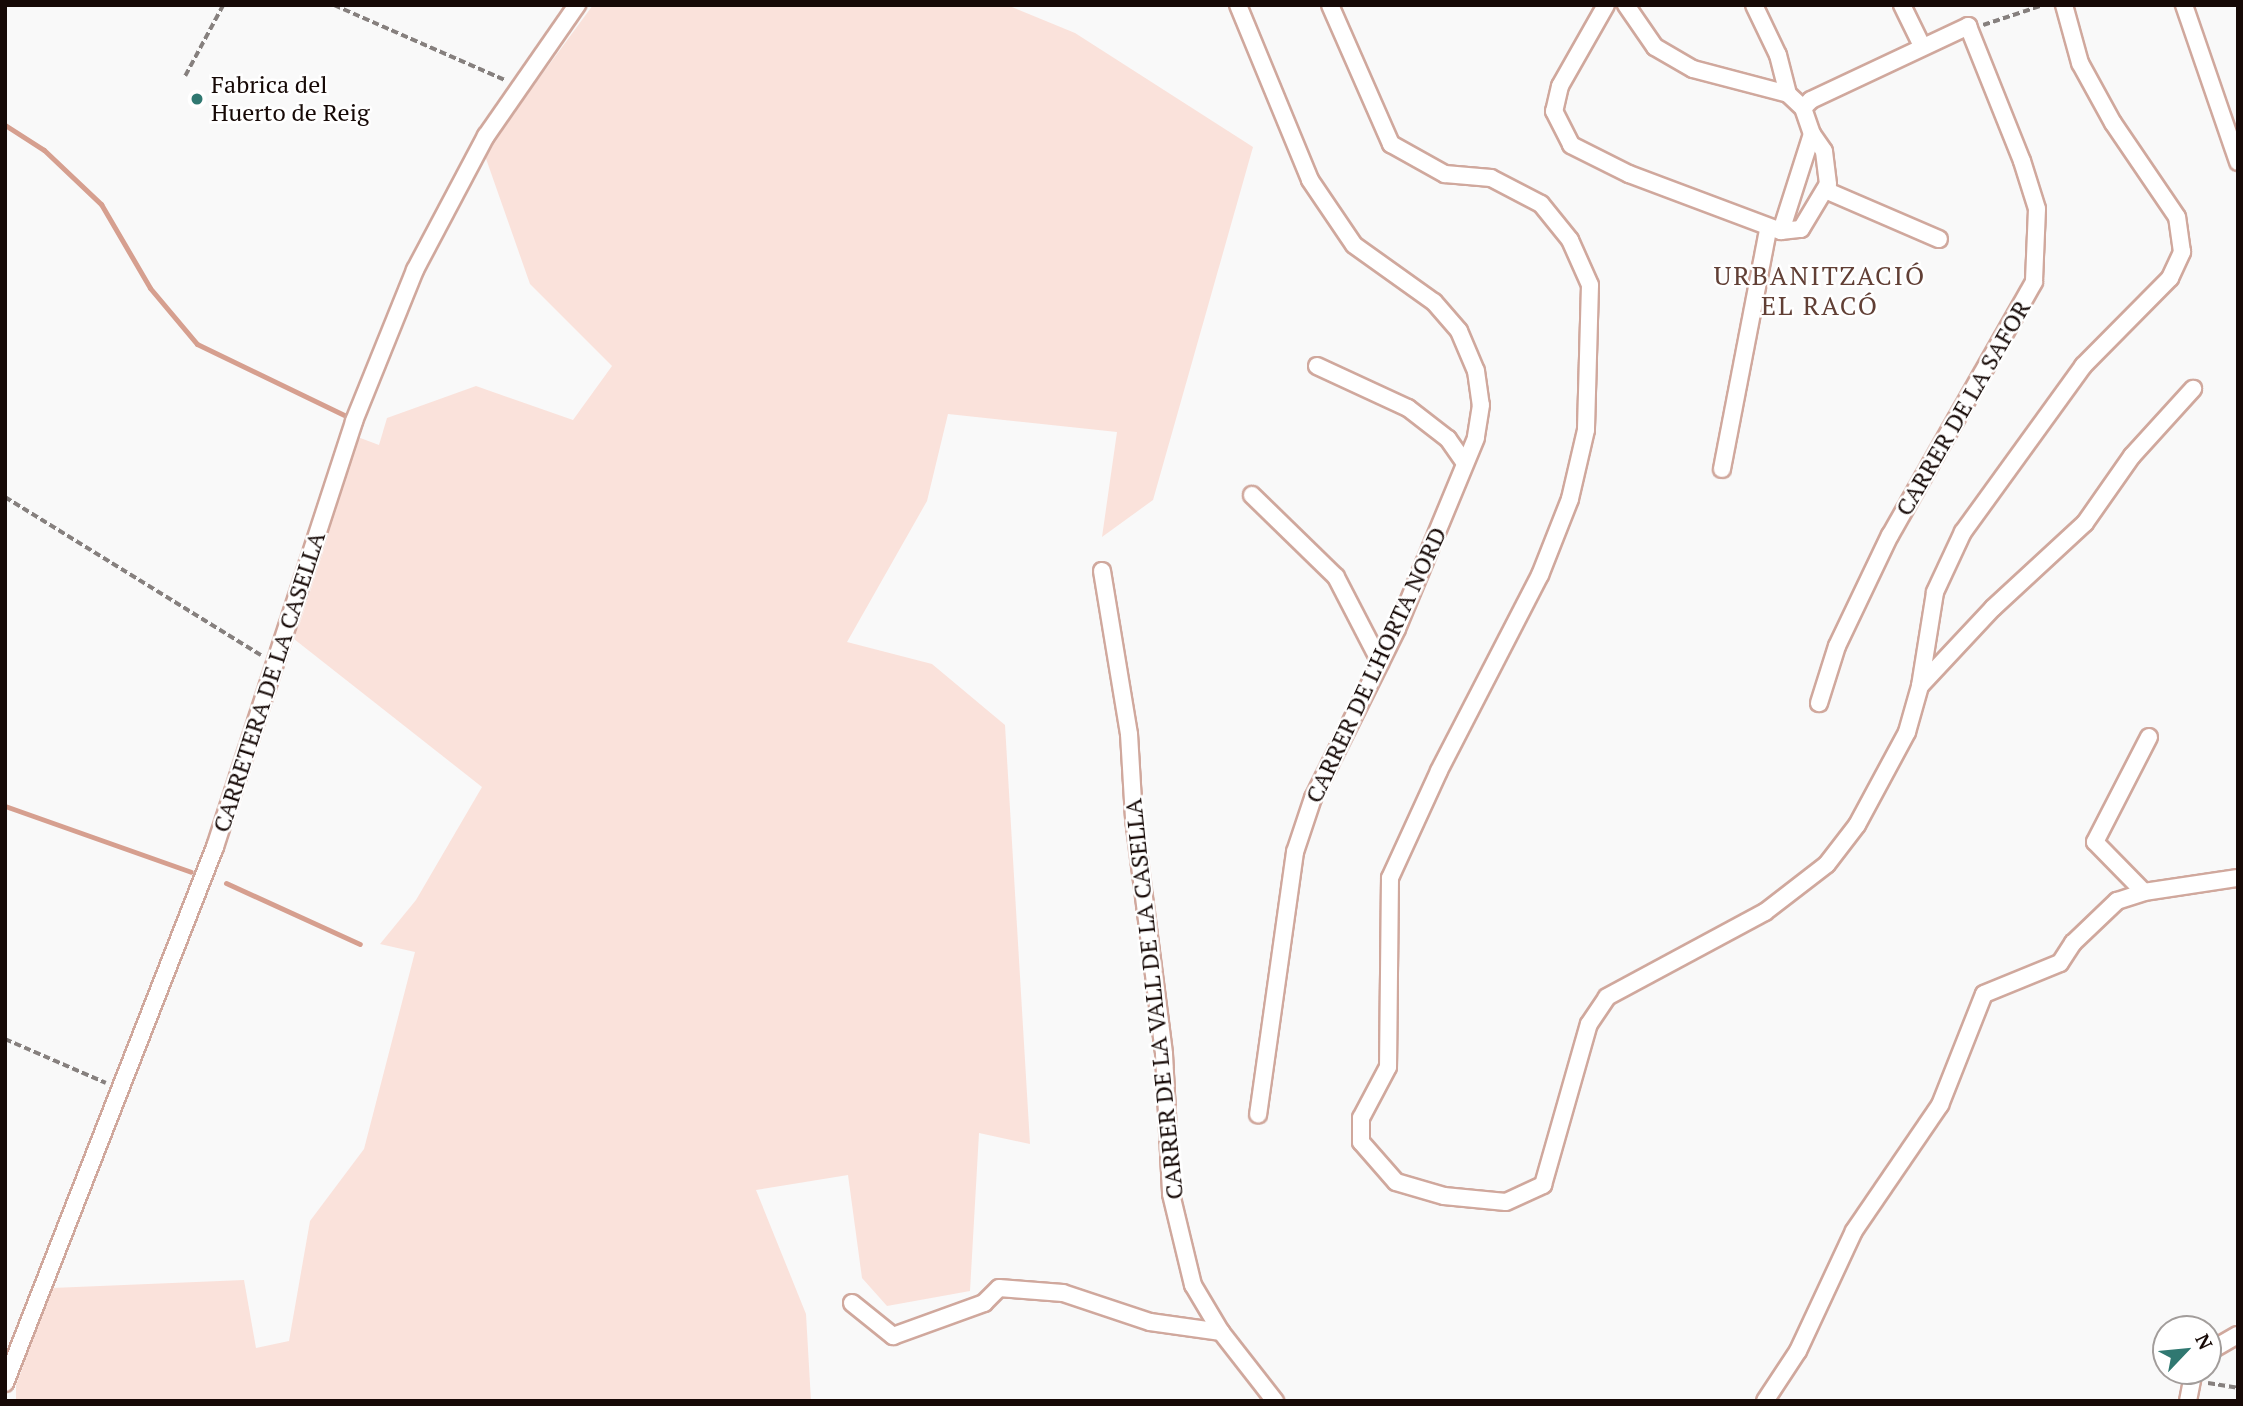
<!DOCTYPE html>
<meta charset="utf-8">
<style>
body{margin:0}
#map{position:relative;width:2243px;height:1406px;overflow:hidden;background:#f9f9f9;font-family:"PT Serif",serif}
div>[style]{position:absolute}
.green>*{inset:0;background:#fae2db}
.stream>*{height:5px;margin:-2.5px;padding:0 2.5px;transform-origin:2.5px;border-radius:2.5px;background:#d69f8f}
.path>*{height:3.5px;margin-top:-1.75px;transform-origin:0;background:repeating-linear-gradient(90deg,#86807e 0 7px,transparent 0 10.5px)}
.roads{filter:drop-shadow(2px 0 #d0a89d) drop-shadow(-2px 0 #d0a89d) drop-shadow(0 2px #d0a89d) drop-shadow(0 -2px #d0a89d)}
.street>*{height:16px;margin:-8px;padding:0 8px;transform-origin:8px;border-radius:8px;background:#fff}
.dots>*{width:19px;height:19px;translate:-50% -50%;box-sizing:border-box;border:4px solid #fff;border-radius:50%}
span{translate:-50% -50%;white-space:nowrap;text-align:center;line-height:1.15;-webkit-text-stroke:5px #fff;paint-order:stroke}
.poi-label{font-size:24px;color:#160906}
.left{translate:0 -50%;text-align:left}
.street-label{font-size:24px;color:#160906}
.neighbourhood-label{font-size:26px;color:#613f35;letter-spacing:2px}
.frame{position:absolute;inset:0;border:7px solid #160906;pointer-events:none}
.north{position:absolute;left:2152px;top:1315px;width:70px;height:70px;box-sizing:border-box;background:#fff;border:2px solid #a29d9b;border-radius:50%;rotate:64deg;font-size:19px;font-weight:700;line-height:28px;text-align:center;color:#160906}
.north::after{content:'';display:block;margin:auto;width:24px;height:32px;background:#307871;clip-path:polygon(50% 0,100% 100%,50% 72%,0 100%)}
</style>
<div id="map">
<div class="green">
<div style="clip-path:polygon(593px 5px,1007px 5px,1075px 33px,1253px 147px,1153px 500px,1102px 537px,1117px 432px,948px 414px,927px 501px,847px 642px,932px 664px,1005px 725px,1030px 1144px,979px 1133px,970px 1291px,887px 1306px,862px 1278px,848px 1175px,756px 1190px,806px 1314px,811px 1401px,16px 1401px,16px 1385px,52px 1288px,244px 1280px,256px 1348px,289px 1341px,310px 1221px,364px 1149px,415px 952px,380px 944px,416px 900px,482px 787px,294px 639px,355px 436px,379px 445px,387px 418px,476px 386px,573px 420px,612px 366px,530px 284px,484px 153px)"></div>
</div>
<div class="stream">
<div style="left:5px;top:125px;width:46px;rotate:32.7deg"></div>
<div style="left:44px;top:150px;width:79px;rotate:43.5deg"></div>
<div style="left:101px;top:204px;width:97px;rotate:59.7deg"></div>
<div style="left:150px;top:288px;width:73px;rotate:50deg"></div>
<div style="left:197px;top:344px;width:172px;rotate:25.8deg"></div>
<div style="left:5px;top:806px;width:197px;rotate:19.5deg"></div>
<div style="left:226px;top:883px;width:147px;rotate:24.5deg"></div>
</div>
<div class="path">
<div style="left:334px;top:5px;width:187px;rotate:23.7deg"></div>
<div style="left:1983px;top:25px;width:63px;rotate:-18.4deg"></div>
<div style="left:185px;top:76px;width:81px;rotate:-61.8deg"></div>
<div style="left:5px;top:497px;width:301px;rotate:31.7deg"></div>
<div style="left:5px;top:1039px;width:110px;rotate:23.5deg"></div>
<div style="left:2208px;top:1383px;width:30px;rotate:9deg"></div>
</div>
<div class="roads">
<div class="street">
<div style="left:1238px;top:5px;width:189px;rotate:67.6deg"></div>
<div style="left:1310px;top:180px;width:78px;rotate:55.9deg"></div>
<div style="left:1354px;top:245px;width:98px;rotate:35.5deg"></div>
<div style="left:1434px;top:302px;width:38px;rotate:49deg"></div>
<div style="left:1459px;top:331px;width:43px;rotate:67deg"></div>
<div style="left:1476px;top:371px;width:34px;rotate:82deg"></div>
<div style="left:1481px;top:405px;width:33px;rotate:99deg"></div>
<div style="left:1476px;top:438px;width:207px;rotate:112.5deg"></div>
<div style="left:1397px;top:629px;width:189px;rotate:116.4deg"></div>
<div style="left:1313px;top:798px;width:57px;rotate:108.4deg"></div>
<div style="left:1295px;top:852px;width:265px;rotate:98deg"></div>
<div style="left:1330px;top:5px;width:152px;rotate:66.3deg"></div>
<div style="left:1391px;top:144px;width:62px;rotate:29.1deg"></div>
<div style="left:1445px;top:174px;width:46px;rotate:5deg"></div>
<div style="left:1491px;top:178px;width:56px;rotate:27.5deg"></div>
<div style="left:1541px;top:204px;width:46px;rotate:51.1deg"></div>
<div style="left:1570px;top:240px;width:49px;rotate:66deg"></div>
<div style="left:1590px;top:285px;width:145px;rotate:91.6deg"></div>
<div style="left:1586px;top:430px;width:71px;rotate:103.1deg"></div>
<div style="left:1570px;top:499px;width:82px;rotate:111.5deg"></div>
<div style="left:1540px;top:575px;width:220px;rotate:117.3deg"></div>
<div style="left:1439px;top:771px;width:118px;rotate:114.6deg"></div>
<div style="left:1390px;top:878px;width:189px;rotate:90.6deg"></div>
<div style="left:1388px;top:1067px;width:58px;rotate:117.9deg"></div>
<div style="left:1361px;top:1118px;width:24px;rotate:90deg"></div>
<div style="left:1361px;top:1142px;width:53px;rotate:48.8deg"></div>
<div style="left:1396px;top:1182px;width:50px;rotate:16.3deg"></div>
<div style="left:1444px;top:1196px;width:62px;rotate:5.5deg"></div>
<div style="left:1506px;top:1202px;width:41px;rotate:-24.7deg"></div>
<div style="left:1543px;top:1185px;width:167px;rotate:-74.1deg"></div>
<div style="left:1589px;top:1024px;width:32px;rotate:-56deg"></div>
<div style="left:1607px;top:997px;width:179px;rotate:-28.3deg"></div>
<div style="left:1765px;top:912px;width:78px;rotate:-37.7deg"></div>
<div style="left:1827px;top:864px;width:49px;rotate:-52.4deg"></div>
<div style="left:1857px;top:825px;width:106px;rotate:-61.7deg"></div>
<div style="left:1907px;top:732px;width:48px;rotate:-74.2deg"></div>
<div style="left:1920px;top:686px;width:95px;rotate:-80.9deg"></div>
<div style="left:1935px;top:592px;width:66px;rotate:-65deg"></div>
<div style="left:1963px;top:532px;width:205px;rotate:-54.1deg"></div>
<div style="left:2083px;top:366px;width:124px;rotate:-45.3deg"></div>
<div style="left:2170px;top:278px;width:29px;rotate:-65deg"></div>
<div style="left:2182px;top:252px;width:35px;rotate:-98deg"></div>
<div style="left:2177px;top:217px;width:114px;rotate:-124.2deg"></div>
<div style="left:2113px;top:123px;width:68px;rotate:-118.8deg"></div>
<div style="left:2080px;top:63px;width:60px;rotate:-105.4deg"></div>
<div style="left:1606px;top:5px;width:93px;rotate:119.6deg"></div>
<div style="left:1560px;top:86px;width:26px;rotate:103deg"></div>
<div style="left:1554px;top:111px;width:38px;rotate:63deg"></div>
<div style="left:1571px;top:145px;width:65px;rotate:26.6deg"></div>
<div style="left:1629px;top:174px;width:162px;rotate:20.6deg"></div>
<div style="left:1781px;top:231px;width:20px;rotate:-6deg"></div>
<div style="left:1801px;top:229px;width:52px;rotate:-59deg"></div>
<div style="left:1828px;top:184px;width:33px;rotate:-97deg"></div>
<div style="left:1824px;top:151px;width:21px;rotate:-125deg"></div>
<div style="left:1812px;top:134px;width:102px;rotate:107.7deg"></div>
<div style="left:1626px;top:5px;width:51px;rotate:55.4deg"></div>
<div style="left:1655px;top:47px;width:44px;rotate:30.1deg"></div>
<div style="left:1693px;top:69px;width:98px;rotate:14.7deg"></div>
<div style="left:1788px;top:94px;width:21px;rotate:43deg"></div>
<div style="left:1803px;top:108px;width:28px;rotate:71deg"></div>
<div style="left:1754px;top:5px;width:55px;rotate:64.4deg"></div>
<div style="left:1778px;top:55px;width:40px;rotate:75.6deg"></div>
<div style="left:1902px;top:5px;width:46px;rotate:64deg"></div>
<div style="left:2184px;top:5px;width:166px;rotate:71deg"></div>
<div style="left:1803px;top:108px;width:11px;rotate:-45deg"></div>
<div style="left:1811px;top:100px;width:174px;rotate:-25.2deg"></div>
<div style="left:1968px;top:26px;width:145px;rotate:68.2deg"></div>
<div style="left:2022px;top:161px;width:50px;rotate:72.6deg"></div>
<div style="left:2037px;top:209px;width:73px;rotate:92.4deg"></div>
<div style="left:2034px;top:282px;width:291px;rotate:119.6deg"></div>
<div style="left:1890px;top:535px;width:123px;rotate:115.5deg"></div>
<div style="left:1837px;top:646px;width:60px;rotate:107.5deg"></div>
<div style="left:1825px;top:190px;width:124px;rotate:23.3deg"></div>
<div style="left:1317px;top:366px;width:100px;rotate:24.8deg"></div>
<div style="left:1408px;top:408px;width:51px;rotate:37.8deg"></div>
<div style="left:1448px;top:439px;width:28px;rotate:55deg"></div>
<div style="left:1722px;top:469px;width:244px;rotate:-79.1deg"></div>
<div style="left:1252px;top:495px;width:117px;rotate:44.3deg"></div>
<div style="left:1336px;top:577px;width:96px;rotate:62.6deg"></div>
<div style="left:1102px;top:571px;width:165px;rotate:80.6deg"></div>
<div style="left:1129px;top:734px;width:85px;rotate:86.6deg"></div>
<div style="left:1134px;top:819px;width:237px;rotate:82.7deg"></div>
<div style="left:1164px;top:1054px;width:140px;rotate:87.1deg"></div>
<div style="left:1171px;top:1194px;width:94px;rotate:76.4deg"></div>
<div style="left:1193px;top:1285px;width:55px;rotate:59.2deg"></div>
<div style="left:1221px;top:1332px;width:88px;rotate:52deg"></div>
<div style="left:1920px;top:686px;width:107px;rotate:-46.9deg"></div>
<div style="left:1993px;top:608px;width:125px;rotate:-42.7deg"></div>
<div style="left:2085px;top:523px;width:82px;rotate:-55deg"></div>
<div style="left:2132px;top:456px;width:91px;rotate:-47.7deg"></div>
<div style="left:2144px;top:892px;width:70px;rotate:-134.4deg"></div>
<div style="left:2095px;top:842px;width:118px;rotate:-62.8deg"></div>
<div style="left:852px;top:1303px;width:53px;rotate:38.8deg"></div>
<div style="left:893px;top:1336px;width:97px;rotate:-19.9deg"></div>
<div style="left:984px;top:1303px;width:21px;rotate:-45deg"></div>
<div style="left:999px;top:1288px;width:64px;rotate:4.5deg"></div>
<div style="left:1063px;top:1293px;width:92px;rotate:18.4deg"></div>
<div style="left:1150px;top:1322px;width:72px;rotate:8deg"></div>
<div style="left:2208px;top:1352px;width:34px;rotate:-30deg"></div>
<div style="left:5px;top:1383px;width:576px;rotate:-68.61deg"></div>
<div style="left:215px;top:847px;width:448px;rotate:-71.9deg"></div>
<div style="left:354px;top:421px;width:163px;rotate:-68deg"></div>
<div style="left:415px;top:270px;width:152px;rotate:-62.1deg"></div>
<div style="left:486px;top:136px;width:160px;rotate:-55.2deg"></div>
<div style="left:1765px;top:1401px;width:60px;rotate:-56.6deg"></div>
<div style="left:1798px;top:1351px;width:132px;rotate:-65deg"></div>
<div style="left:1854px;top:1231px;width:153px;rotate:-55.7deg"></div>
<div style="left:1940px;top:1105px;width:119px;rotate:-68.4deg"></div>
<div style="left:1984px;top:994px;width:82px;rotate:-22.2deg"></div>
<div style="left:2060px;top:963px;width:24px;rotate:-57deg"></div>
<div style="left:2073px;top:943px;width:61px;rotate:-43.7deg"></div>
<div style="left:2117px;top:901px;width:28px;rotate:-18deg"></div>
<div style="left:2144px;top:892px;width:95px;rotate:-8.5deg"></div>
<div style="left:2188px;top:1401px;width:31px;rotate:-79deg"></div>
</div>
</div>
<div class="dots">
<div style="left:197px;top:99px;background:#307871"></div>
</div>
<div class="poi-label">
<span class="left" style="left:211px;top:99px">Fabrica del<br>Huerto de Reig</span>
</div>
<div class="street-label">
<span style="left:1963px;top:408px;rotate:-60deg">CARRER DE LA SAFOR</span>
<span style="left:1376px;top:665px;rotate:-65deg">CARRER DE L'HORTA NORD</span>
<span style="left:269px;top:682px;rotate:-72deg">CARRETERA DE LA CASELLA</span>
<span style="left:1154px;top:999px;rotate:-96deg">CARRER DE LA VALL DE LA CASELLA</span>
</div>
<div class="neighbourhood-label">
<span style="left:1820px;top:291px">URBANITZACIÓ<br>EL RACÓ</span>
</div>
<div class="frame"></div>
<div class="north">N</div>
</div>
